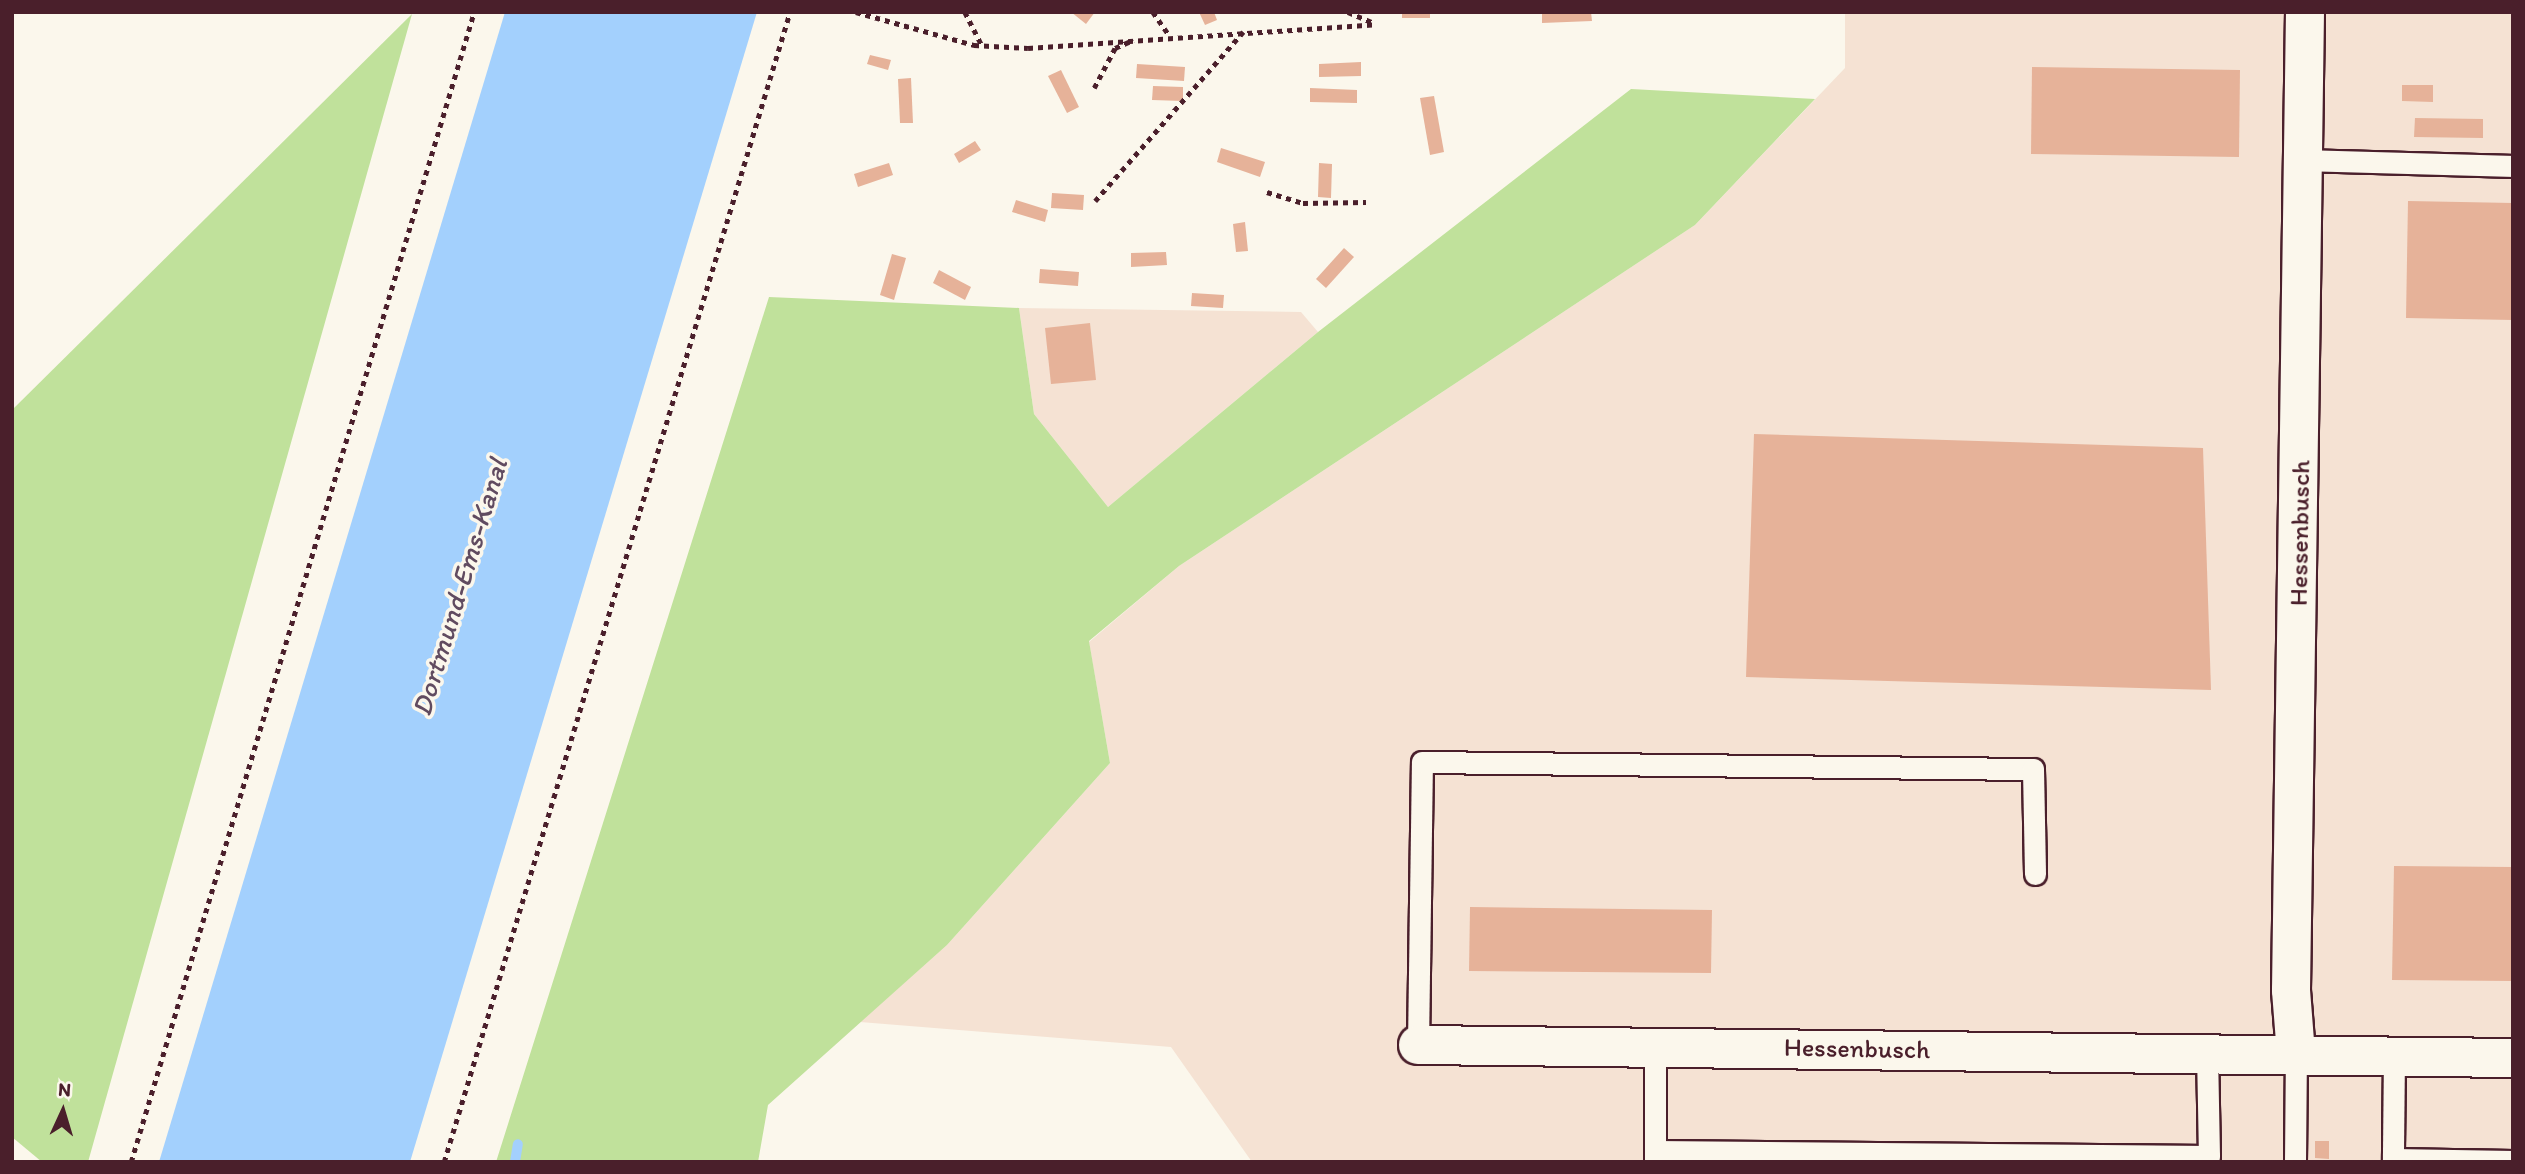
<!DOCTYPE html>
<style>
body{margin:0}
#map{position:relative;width:2525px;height:1174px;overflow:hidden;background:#fbf7ec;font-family:Itim,sans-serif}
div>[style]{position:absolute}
.built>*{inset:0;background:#f5e2d3}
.green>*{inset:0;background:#c0e19b}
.water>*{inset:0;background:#a3d0fd}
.stream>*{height:10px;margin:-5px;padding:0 5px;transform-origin:5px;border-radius:5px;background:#a3d0fd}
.building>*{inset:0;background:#e6b299}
.path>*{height:4.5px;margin-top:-2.25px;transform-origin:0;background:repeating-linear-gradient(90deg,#4a1f2b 0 5px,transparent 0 10px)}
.roads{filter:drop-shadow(2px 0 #4a1f2b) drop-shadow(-2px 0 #4a1f2b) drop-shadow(0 2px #4a1f2b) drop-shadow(0 -2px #4a1f2b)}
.service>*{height:21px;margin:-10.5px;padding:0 10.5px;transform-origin:10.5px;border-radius:10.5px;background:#fbf7ec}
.minor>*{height:38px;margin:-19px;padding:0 19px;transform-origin:19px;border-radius:19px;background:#fbf7ec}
span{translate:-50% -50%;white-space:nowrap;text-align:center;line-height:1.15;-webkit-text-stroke:7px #fbf7ec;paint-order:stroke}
.street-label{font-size:26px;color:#4a1f2b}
.water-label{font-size:28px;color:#604b60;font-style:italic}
.frame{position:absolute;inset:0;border:14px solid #4a1f2b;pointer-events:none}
.north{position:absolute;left:28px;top:1076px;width:70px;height:70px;-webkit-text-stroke:5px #fbf7ec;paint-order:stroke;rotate:4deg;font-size:19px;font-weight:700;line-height:28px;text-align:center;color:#4a1f2b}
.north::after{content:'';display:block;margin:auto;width:24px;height:32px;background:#4a1f2b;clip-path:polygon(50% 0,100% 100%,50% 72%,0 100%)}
</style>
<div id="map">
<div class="built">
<div style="clip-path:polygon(1845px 12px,2513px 12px,2513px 1162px,1252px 1162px,1171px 1047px,860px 1022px,947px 945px,1110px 763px,1089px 642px,1179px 566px,1695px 225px,1845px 68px)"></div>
<div style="clip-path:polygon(1019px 308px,1301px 312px,1318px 332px,1108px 507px,1034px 414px)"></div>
</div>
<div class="green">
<div style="clip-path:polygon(412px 14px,88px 1162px,42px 1162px,12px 1137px,12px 410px)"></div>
<div style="clip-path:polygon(1631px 89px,1815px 99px,1695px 225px,1179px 566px,1089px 641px,1110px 763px,947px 945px,768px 1105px,758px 1162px,496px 1162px,769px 297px,1019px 308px,1034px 414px,1108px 507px,1318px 332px)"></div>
</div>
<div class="water">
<div style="clip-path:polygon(505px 12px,757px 12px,410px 1162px,159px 1162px)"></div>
</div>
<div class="stream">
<div style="left:515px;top:1162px;width:18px;rotate:-81deg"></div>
</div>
<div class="building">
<div style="clip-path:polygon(1071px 12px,1095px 12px,1086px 24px)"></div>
<div style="clip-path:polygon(1199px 12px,1214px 12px,1217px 20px,1205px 25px)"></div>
<div style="clip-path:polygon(1402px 12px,1430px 12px,1430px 18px,1402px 18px)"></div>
<div style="clip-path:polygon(1542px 12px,1591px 12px,1592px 21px,1542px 23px)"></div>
<div style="clip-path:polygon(870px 55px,891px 60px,888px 70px,867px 64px)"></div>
<div style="clip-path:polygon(1361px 62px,1361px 76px,1319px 77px,1319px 64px)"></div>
<div style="clip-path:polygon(1137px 64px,1185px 67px,1184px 81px,1136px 78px)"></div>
<div style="clip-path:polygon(2032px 67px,2240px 70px,2239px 157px,2031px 154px)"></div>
<div style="clip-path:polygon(1061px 70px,1079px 107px,1067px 113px,1048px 76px)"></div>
<div style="clip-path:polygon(911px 78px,913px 123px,900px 123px,898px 79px)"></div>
<div style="clip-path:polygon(2402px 85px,2433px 85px,2433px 102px,2402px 101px)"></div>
<div style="clip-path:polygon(1153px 86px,1183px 87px,1183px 101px,1152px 100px)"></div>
<div style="clip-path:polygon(1310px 88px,1357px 90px,1357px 103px,1310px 102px)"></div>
<div style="clip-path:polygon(1434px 96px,1444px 152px,1430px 155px,1420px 98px)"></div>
<div style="clip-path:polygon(2415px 118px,2483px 119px,2483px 138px,2414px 137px)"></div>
<div style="clip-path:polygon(975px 141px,981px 150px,959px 163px,954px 154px)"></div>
<div style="clip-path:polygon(1221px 148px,1265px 162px,1260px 177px,1217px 162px)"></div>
<div style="clip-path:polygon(889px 163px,893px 175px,858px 187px,854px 174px)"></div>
<div style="clip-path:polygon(1319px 163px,1332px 164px,1331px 198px,1318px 197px)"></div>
<div style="clip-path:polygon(1052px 193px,1084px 195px,1083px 210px,1051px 208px)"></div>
<div style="clip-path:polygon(1016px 200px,1048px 210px,1045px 222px,1012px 212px)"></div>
<div style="clip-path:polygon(2408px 201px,2513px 203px,2513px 320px,2406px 318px)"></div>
<div style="clip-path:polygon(1245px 222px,1248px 251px,1236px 252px,1233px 224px)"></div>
<div style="clip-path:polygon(1344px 248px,1354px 257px,1326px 288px,1316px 279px)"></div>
<div style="clip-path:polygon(1166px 252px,1167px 265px,1131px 267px,1131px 253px)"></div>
<div style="clip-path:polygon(892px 254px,906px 258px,894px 300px,880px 295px)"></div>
<div style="clip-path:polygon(1040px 269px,1079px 272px,1078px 286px,1039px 283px)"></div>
<div style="clip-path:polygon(939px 270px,971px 287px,965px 300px,933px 283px)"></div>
<div style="clip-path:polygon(1192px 293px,1224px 295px,1223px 308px,1191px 306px)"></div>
<div style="clip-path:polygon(1090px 323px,1096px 380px,1051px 384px,1045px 328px)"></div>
<div style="clip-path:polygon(1754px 434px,2203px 448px,2211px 690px,1746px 677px)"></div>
<div style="clip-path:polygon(2394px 866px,2513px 867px,2513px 981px,2392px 980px)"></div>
<div style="clip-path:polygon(1470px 907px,1712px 910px,1711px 973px,1469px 971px)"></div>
<div style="clip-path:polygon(2315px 1141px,2329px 1141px,2329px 1159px,2315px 1158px)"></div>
</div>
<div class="path">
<div style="left:856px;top:12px;width:123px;rotate:15.6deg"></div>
<div style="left:974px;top:45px;width:54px;rotate:3.2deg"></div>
<div style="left:1028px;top:48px;width:349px;rotate:-3.9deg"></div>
<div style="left:965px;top:12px;width:37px;rotate:63deg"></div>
<div style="left:1153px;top:12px;width:28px;rotate:55deg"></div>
<div style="left:1348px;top:12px;width:26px;rotate:23deg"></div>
<div style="left:1094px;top:88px;width:45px;rotate:-62.3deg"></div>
<div style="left:1115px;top:48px;width:20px;rotate:-24deg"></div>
<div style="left:1267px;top:192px;width:38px;rotate:17deg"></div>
<div style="left:1303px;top:203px;width:63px;rotate:-0.9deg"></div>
<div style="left:1095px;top:201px;width:225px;rotate:-48.8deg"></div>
<div style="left:131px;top:1162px;width:1200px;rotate:-73.39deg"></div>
<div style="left:444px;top:1162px;width:1201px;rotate:-73.26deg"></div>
</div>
<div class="roads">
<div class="service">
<div style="left:2303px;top:160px;width:210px;rotate:1.6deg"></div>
<div style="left:1418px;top:1045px;width:283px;rotate:-89.2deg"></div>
<div style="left:1422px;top:762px;width:611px;rotate:0.66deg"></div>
<div style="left:2033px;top:769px;width:105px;rotate:88.9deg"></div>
<div style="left:2394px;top:1055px;width:104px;rotate:90.6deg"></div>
<div style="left:2393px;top:1159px;width:120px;rotate:1deg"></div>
<div style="left:1655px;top:1151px;width:554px;rotate:0.52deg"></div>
<div style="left:2209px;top:1156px;width:103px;rotate:-91.1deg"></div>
<div style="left:1655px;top:1162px;width:115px;rotate:-90deg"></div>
<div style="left:2295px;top:1162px;width:108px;rotate:-89.5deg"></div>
</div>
<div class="minor">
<div style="left:1418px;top:1045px;width:1095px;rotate:0.68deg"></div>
<div style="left:2296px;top:1054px;width:64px;rotate:-94.5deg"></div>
<div style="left:2291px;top:990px;width:978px;rotate:-89.18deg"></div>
</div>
</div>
<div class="street-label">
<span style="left:2300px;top:533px;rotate:-89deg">Hessenbusch</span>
<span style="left:1857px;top:1049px;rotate:1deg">Hessenbusch</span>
</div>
<div class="water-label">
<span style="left:459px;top:587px;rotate:-73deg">Dortmund-Ems-Kanal</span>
</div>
<div class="frame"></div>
<div class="north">N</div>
</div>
